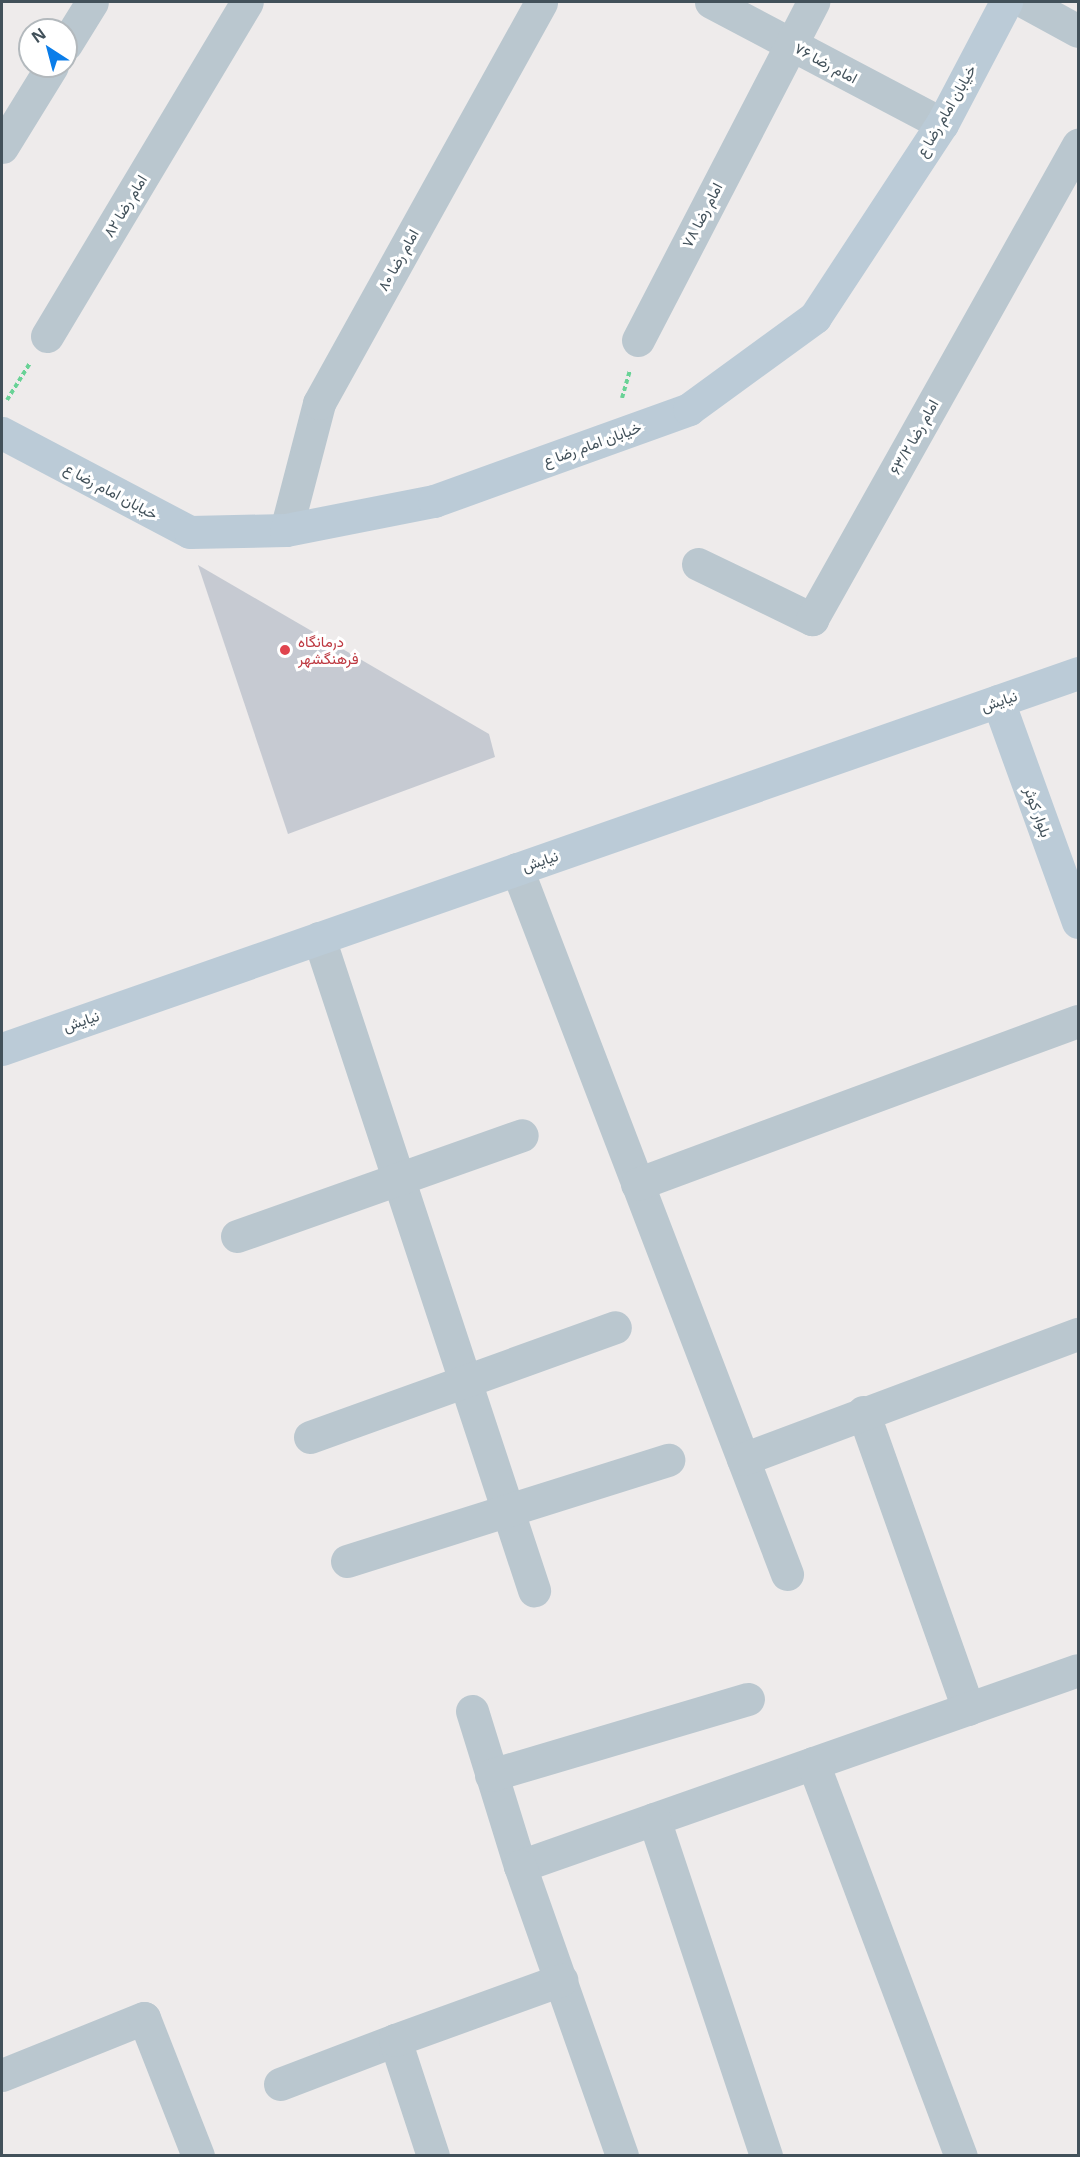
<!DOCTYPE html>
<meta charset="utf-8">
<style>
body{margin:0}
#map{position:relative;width:1080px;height:2157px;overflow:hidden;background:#eeebeb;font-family:"Open Sans",Vazirmatn,sans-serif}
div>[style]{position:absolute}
.building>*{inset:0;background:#c6cad2}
.path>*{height:4px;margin-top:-2px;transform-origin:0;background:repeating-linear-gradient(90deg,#69d296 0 4.5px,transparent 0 7.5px)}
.street>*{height:33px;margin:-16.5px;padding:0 16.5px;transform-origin:16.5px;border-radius:16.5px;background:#bac7cf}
.secondary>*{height:33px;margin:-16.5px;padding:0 16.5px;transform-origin:16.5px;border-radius:16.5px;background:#bbcbd7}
.dots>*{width:16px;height:16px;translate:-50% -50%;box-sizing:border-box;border:3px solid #fff;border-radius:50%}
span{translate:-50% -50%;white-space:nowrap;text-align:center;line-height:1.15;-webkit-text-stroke:6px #fff;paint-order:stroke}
.street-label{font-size:15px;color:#42515a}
.health-label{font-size:15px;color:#be3a42}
.left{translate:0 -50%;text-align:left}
.frame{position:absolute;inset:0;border:3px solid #42515a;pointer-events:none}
.north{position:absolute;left:18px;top:18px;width:60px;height:60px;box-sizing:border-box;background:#fff;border:2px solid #b3b9bd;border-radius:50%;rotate:324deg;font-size:16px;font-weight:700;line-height:24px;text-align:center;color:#42515a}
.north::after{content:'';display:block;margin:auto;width:21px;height:27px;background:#0a7de9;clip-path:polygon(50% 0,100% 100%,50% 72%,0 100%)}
</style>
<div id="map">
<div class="building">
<div style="clip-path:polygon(198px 565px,489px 734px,495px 757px,288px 834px)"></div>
</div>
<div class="path">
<div style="left:622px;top:398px;width:29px;rotate:-74deg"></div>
<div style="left:7px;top:400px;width:44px;rotate:-58.1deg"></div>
</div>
<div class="street">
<div style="left:711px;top:2px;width:261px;rotate:27.8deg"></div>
<div style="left:1025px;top:2px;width:60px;rotate:28.7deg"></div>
<div style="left:66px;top:44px;width:49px;rotate:-58.2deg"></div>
<div style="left:2px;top:147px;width:95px;rotate:-58.3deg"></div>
<div style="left:47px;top:336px;width:389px;rotate:-59.1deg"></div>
<div style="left:638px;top:340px;width:381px;rotate:-62.6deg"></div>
<div style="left:286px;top:530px;width:131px;rotate:-75.4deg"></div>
<div style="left:319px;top:403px;width:458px;rotate:-61deg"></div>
<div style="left:698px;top:564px;width:127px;rotate:25.8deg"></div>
<div style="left:812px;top:619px;width:544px;rotate:-60.7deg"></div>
<div style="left:517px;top:869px;width:755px;rotate:69.04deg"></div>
<div style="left:319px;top:938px;width:687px;rotate:71.75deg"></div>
<div style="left:637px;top:1184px;width:470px;rotate:-20.3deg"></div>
<div style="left:237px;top:1236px;width:302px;rotate:-19.5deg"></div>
<div style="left:863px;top:1412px;width:315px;rotate:70.5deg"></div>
<div style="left:310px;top:1437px;width:324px;rotate:-19.8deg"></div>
<div style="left:743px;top:1459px;width:358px;rotate:-20.5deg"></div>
<div style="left:347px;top:1561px;width:337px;rotate:-17.5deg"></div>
<div style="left:472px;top:1711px;width:162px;rotate:72.8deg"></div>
<div style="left:520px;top:1866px;width:591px;rotate:-19.35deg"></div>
<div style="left:813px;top:1763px;width:420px;rotate:69.4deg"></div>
<div style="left:491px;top:1775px;width:268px;rotate:-16.5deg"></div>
<div style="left:654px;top:1819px;width:355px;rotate:71.6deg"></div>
<div style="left:520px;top:1866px;width:307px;rotate:70.6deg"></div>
<div style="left:2px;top:2075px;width:153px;rotate:-21.9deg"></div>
<div style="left:144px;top:2018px;width:148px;rotate:68.6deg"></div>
<div style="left:280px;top:2084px;width:123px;rotate:-20.9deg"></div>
<div style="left:433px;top:2156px;width:122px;rotate:-108.1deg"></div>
<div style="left:395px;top:2040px;width:177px;rotate:-19.9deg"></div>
</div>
<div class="secondary">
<div style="left:2px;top:433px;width:212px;rotate:27.8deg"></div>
<div style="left:190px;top:532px;width:96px;rotate:-1.2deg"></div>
<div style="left:286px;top:530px;width:151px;rotate:-11.1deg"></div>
<div style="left:434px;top:501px;width:271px;rotate:-19.8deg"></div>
<div style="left:689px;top:409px;width:156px;rotate:-36.1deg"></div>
<div style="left:815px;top:317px;width:231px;rotate:-56.7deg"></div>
<div style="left:942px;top:124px;width:138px;rotate:-62.3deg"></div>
<div style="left:998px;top:701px;width:235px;rotate:70.1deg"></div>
<div style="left:2px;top:1049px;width:1140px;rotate:-19.26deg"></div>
</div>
<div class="dots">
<div style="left:285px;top:650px;background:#e0444e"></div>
</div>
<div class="street-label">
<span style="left:826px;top:63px;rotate:28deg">امام رضا ۷۶</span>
<span style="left:946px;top:111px;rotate:-60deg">خیابان امام رضا ع</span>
<span style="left:125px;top:206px;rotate:-59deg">امام رضا ۸۲</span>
<span style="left:702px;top:215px;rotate:-63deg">امام رضا ۷۸</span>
<span style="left:398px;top:260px;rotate:-61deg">امام رضا ۸۰</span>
<span style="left:914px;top:437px;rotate:-61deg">امام رضا ۶۳/۲</span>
<span style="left:592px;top:444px;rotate:-20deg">خیابان امام رضا ع</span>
<span style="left:111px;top:491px;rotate:28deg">خیابان امام رضا ع</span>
<span style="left:999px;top:701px;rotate:-19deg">نیایش</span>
<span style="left:1038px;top:812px;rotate:70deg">بلوار کوثر</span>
<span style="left:540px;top:861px;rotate:-19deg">نیایش</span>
<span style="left:81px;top:1021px;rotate:-19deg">نیایش</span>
</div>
<div class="health-label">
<span class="left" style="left:298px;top:650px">درمانگاه<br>فرهنگشهر</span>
</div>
<div class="frame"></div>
<div class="north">N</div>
</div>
